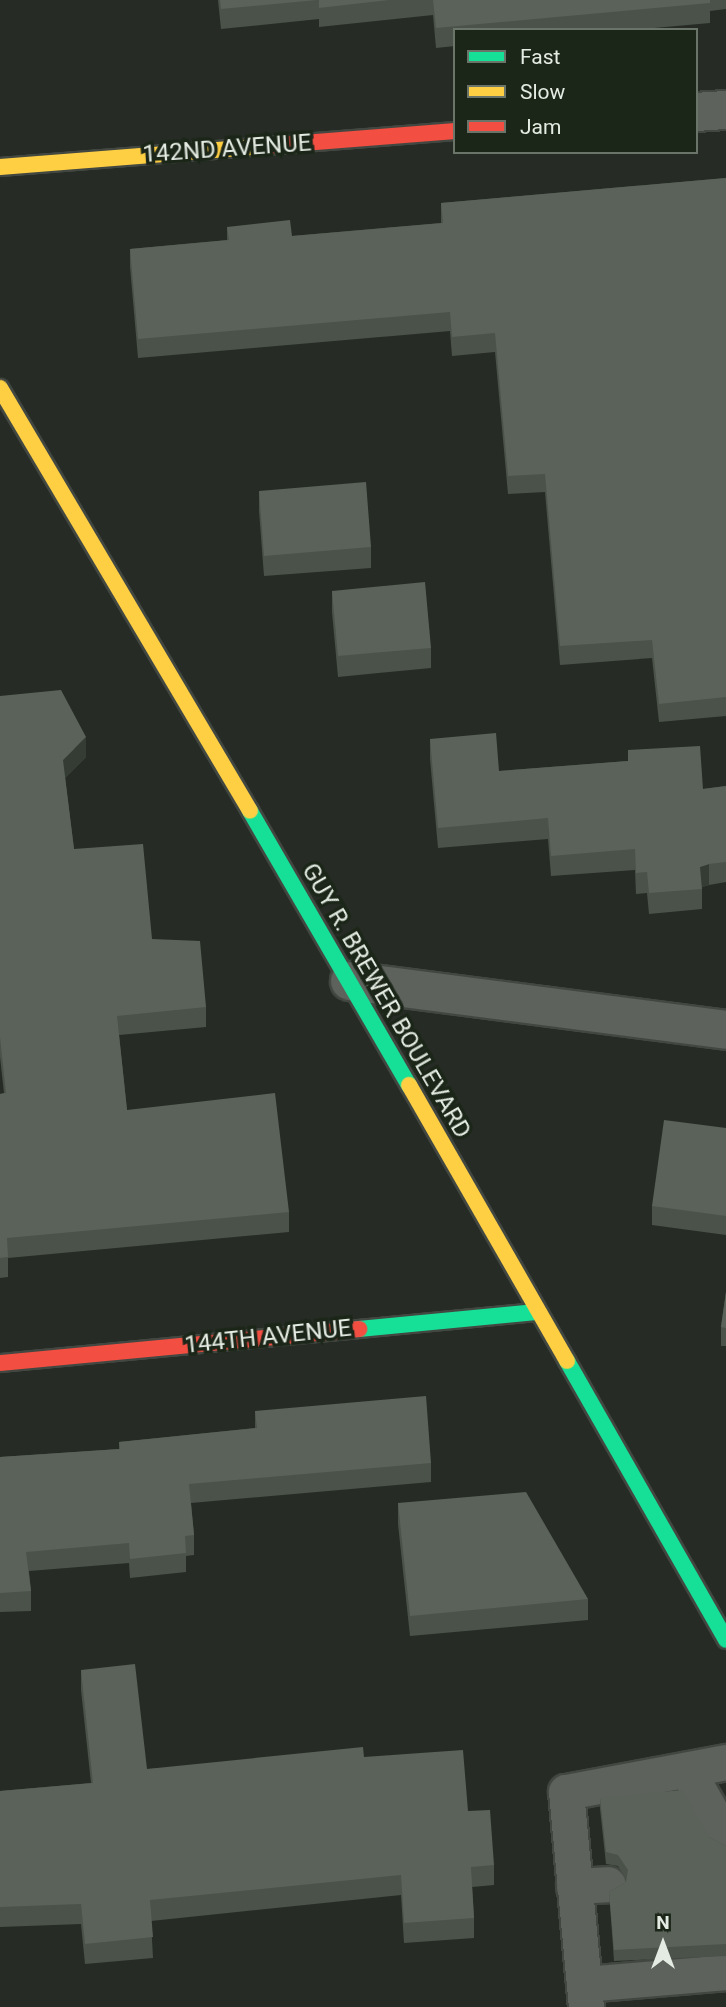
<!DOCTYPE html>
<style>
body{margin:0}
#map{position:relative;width:726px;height:2007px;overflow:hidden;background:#262c25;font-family:Roboto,sans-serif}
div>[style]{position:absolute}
.roads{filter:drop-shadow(2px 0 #424741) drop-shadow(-2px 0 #424741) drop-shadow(0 2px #424741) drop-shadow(0 -2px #424741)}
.lane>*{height:35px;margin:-17.5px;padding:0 17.5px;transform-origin:17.5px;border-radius:17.5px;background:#5d625c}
.street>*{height:38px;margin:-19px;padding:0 19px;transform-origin:19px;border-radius:19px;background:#5d625c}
.fast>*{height:16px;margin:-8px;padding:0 8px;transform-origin:8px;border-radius:8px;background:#16e098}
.slow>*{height:16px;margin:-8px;padding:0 8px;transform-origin:8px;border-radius:8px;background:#ffcf43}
.jam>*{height:16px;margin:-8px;padding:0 8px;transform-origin:8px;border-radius:8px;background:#f24e42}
.wall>*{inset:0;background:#4a5249}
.shaded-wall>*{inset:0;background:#343c33}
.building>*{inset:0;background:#5a6259}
span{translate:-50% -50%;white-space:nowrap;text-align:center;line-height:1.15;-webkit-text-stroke:7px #1b2518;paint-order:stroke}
.street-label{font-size:24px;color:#e4ebe2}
.legend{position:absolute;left:453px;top:28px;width:245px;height:126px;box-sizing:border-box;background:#1b2518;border:2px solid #6b7469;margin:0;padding:9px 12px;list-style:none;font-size:21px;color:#e4ebe2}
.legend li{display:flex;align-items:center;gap:14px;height:35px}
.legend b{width:35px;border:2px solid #6b7469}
.north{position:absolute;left:628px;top:1909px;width:70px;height:70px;-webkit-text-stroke:5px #1b2518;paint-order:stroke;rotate:0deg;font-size:19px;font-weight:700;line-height:28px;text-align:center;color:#e4ebe2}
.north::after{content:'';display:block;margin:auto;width:24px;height:32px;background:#e4ebe2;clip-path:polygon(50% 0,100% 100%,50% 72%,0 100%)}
</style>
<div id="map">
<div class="roads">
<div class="lane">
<div style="left:687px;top:1770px;width:78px;rotate:60.2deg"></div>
<div style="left:574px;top:1886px;width:34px;rotate:-3deg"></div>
<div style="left:584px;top:1984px;width:143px;rotate:-4.8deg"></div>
<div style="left:586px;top:2007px;width:216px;rotate:-95.3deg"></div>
<div style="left:566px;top:1792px;width:163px;rotate:-10.6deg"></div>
</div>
<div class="street">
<div style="left:696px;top:112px;width:30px;rotate:-4deg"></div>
<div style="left:350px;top:981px;width:379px;rotate:7.4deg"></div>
</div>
<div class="fast">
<div style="left:250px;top:811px;width:317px;rotate:59.9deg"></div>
<div style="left:359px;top:1329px;width:178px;rotate:-5.5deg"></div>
<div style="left:567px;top:1361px;width:321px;rotate:60.3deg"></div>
</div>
<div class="slow">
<div style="left:0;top:167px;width:266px;rotate:-4.5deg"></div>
<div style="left:0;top:388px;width:491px;rotate:59.4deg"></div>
<div style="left:409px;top:1085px;width:318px;rotate:60.2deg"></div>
</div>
<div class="jam">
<div style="left:265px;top:146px;width:191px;rotate:-4.5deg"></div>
<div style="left:0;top:1363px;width:361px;rotate:-5.4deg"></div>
</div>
</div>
<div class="wall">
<div style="clip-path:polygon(218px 0,726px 0,726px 9px,710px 11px,710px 23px,632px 30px,455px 30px,455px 46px,436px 48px,433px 15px,319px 27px,319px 19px,221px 29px)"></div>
<div style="clip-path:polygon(726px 178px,726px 716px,659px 722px,652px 658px,560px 665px,545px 492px,508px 494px,495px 352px,452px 356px,450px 331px,138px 358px,130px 267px,130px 249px,227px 240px,227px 227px,292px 236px,441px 223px,441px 203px)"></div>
<div style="clip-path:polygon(259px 491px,371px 547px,371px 568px,264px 576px,259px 511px)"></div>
<div style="clip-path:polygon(332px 591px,431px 648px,431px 668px,338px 677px,332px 612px)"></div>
<div style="clip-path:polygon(0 696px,86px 757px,65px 778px,74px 849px,152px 939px,206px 1007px,206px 1027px,119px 1035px,127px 1110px,289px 1212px,289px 1232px,8px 1258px,8px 1277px,0 1278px,0 1094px,4px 1093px,0 1057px)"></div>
<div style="clip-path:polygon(430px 739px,499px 771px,628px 761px,628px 750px,703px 789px,726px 786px,726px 882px,709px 885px,702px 887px,702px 909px,649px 914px,647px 893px,636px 894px,635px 870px,551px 876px,548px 839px,438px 848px,430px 759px)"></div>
<div style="clip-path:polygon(726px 1128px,726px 1235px,652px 1225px,652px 1206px)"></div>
<div style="clip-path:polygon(726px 1292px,726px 1346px,721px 1346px,721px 1327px)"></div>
<div style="clip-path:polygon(255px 1411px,431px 1463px,431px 1482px,191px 1503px,194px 1535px,194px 1555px,186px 1556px,186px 1572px,130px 1578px,129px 1563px,29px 1571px,31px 1591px,31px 1611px,0 1612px,0 1457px,119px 1449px,119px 1442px,255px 1428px)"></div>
<div style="clip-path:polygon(398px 1503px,588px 1599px,588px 1620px,410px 1636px,398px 1524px)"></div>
<div style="clip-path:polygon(81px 1670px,147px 1769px,364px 1757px,468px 1811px,494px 1865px,494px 1885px,472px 1887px,474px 1918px,474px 1938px,404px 1943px,401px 1895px,151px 1921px,153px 1958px,85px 1964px,81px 1924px,0 1927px,0 1791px,91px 1783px,81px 1690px)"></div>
<div style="clip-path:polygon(600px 1798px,709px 1837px,726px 1846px,726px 1956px,614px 1961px,609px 1892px,626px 1882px,626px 1879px,618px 1866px,606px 1864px,600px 1809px)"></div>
</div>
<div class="shaded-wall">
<div style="clip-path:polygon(86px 737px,86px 757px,63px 780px,63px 760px)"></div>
<div style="clip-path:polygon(709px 864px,709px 885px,700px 888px,700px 867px)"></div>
</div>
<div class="building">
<div style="clip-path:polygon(220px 0,317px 0,221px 9px)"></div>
<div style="clip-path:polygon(319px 0,389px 0,319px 8px)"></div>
<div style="clip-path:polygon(433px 0,710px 0,710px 3px,436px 28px)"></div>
<div style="clip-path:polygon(726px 178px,726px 697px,659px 704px,652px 640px,560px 646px,545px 474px,508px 476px,495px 333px,452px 337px,450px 312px,138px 339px,130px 249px,229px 240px,227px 227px,290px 220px,292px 236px,443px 223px,441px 203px)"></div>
<div style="clip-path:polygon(366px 482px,371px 547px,264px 556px,259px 491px)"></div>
<div style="clip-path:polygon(425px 582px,431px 648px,338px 656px,332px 591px)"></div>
<div style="clip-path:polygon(61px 690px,86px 737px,63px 760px,74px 849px,143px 844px,152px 939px,200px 941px,206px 1007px,117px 1016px,127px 1110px,275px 1093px,289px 1212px,7px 1238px,8px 1257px,0 1258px,0 1094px,6px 1093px,0 1037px,0 696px)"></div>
<div style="clip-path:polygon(496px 733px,499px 771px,628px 761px,628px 750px,700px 746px,703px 789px,726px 786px,726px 862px,709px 864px,700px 867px,702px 889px,649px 893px,647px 872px,636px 873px,635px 849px,551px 856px,548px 818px,438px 828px,430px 739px)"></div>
<div style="clip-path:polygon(664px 1120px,726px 1128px,726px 1216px,652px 1206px)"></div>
<div style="clip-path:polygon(726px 1292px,726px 1328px,721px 1327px)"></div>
<div style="clip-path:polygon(426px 1396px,431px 1463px,189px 1484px,194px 1535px,185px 1536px,186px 1553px,130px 1559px,129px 1543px,26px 1552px,31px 1591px,0 1593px,0 1457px,120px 1449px,119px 1442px,257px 1428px,255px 1411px)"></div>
<div style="clip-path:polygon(526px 1492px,588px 1599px,410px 1616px,398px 1503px)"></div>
<div style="clip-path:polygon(135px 1664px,147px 1769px,363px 1747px,364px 1757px,463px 1750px,468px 1811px,490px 1810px,494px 1865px,471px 1867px,474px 1918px,404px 1923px,401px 1875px,150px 1900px,153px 1937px,85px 1944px,81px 1904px,0 1907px,0 1791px,93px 1783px,81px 1670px)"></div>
<div style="clip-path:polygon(682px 1790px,709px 1837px,726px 1846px,726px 1944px,614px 1950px,609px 1892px,626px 1882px,628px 1870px,618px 1855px,606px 1852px,600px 1798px)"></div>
</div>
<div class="street-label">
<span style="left:227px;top:149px;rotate:-4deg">142ND AVENUE</span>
<span style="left:386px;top:1001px;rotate:60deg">GUY R. BREWER BOULEVARD</span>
<span style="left:268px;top:1337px;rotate:-6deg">144TH AVENUE</span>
</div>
<ul class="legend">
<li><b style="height:9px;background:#16e098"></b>Fast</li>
<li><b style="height:9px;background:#ffcf43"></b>Slow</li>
<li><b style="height:9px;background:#f24e42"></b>Jam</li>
</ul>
<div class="north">N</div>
</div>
